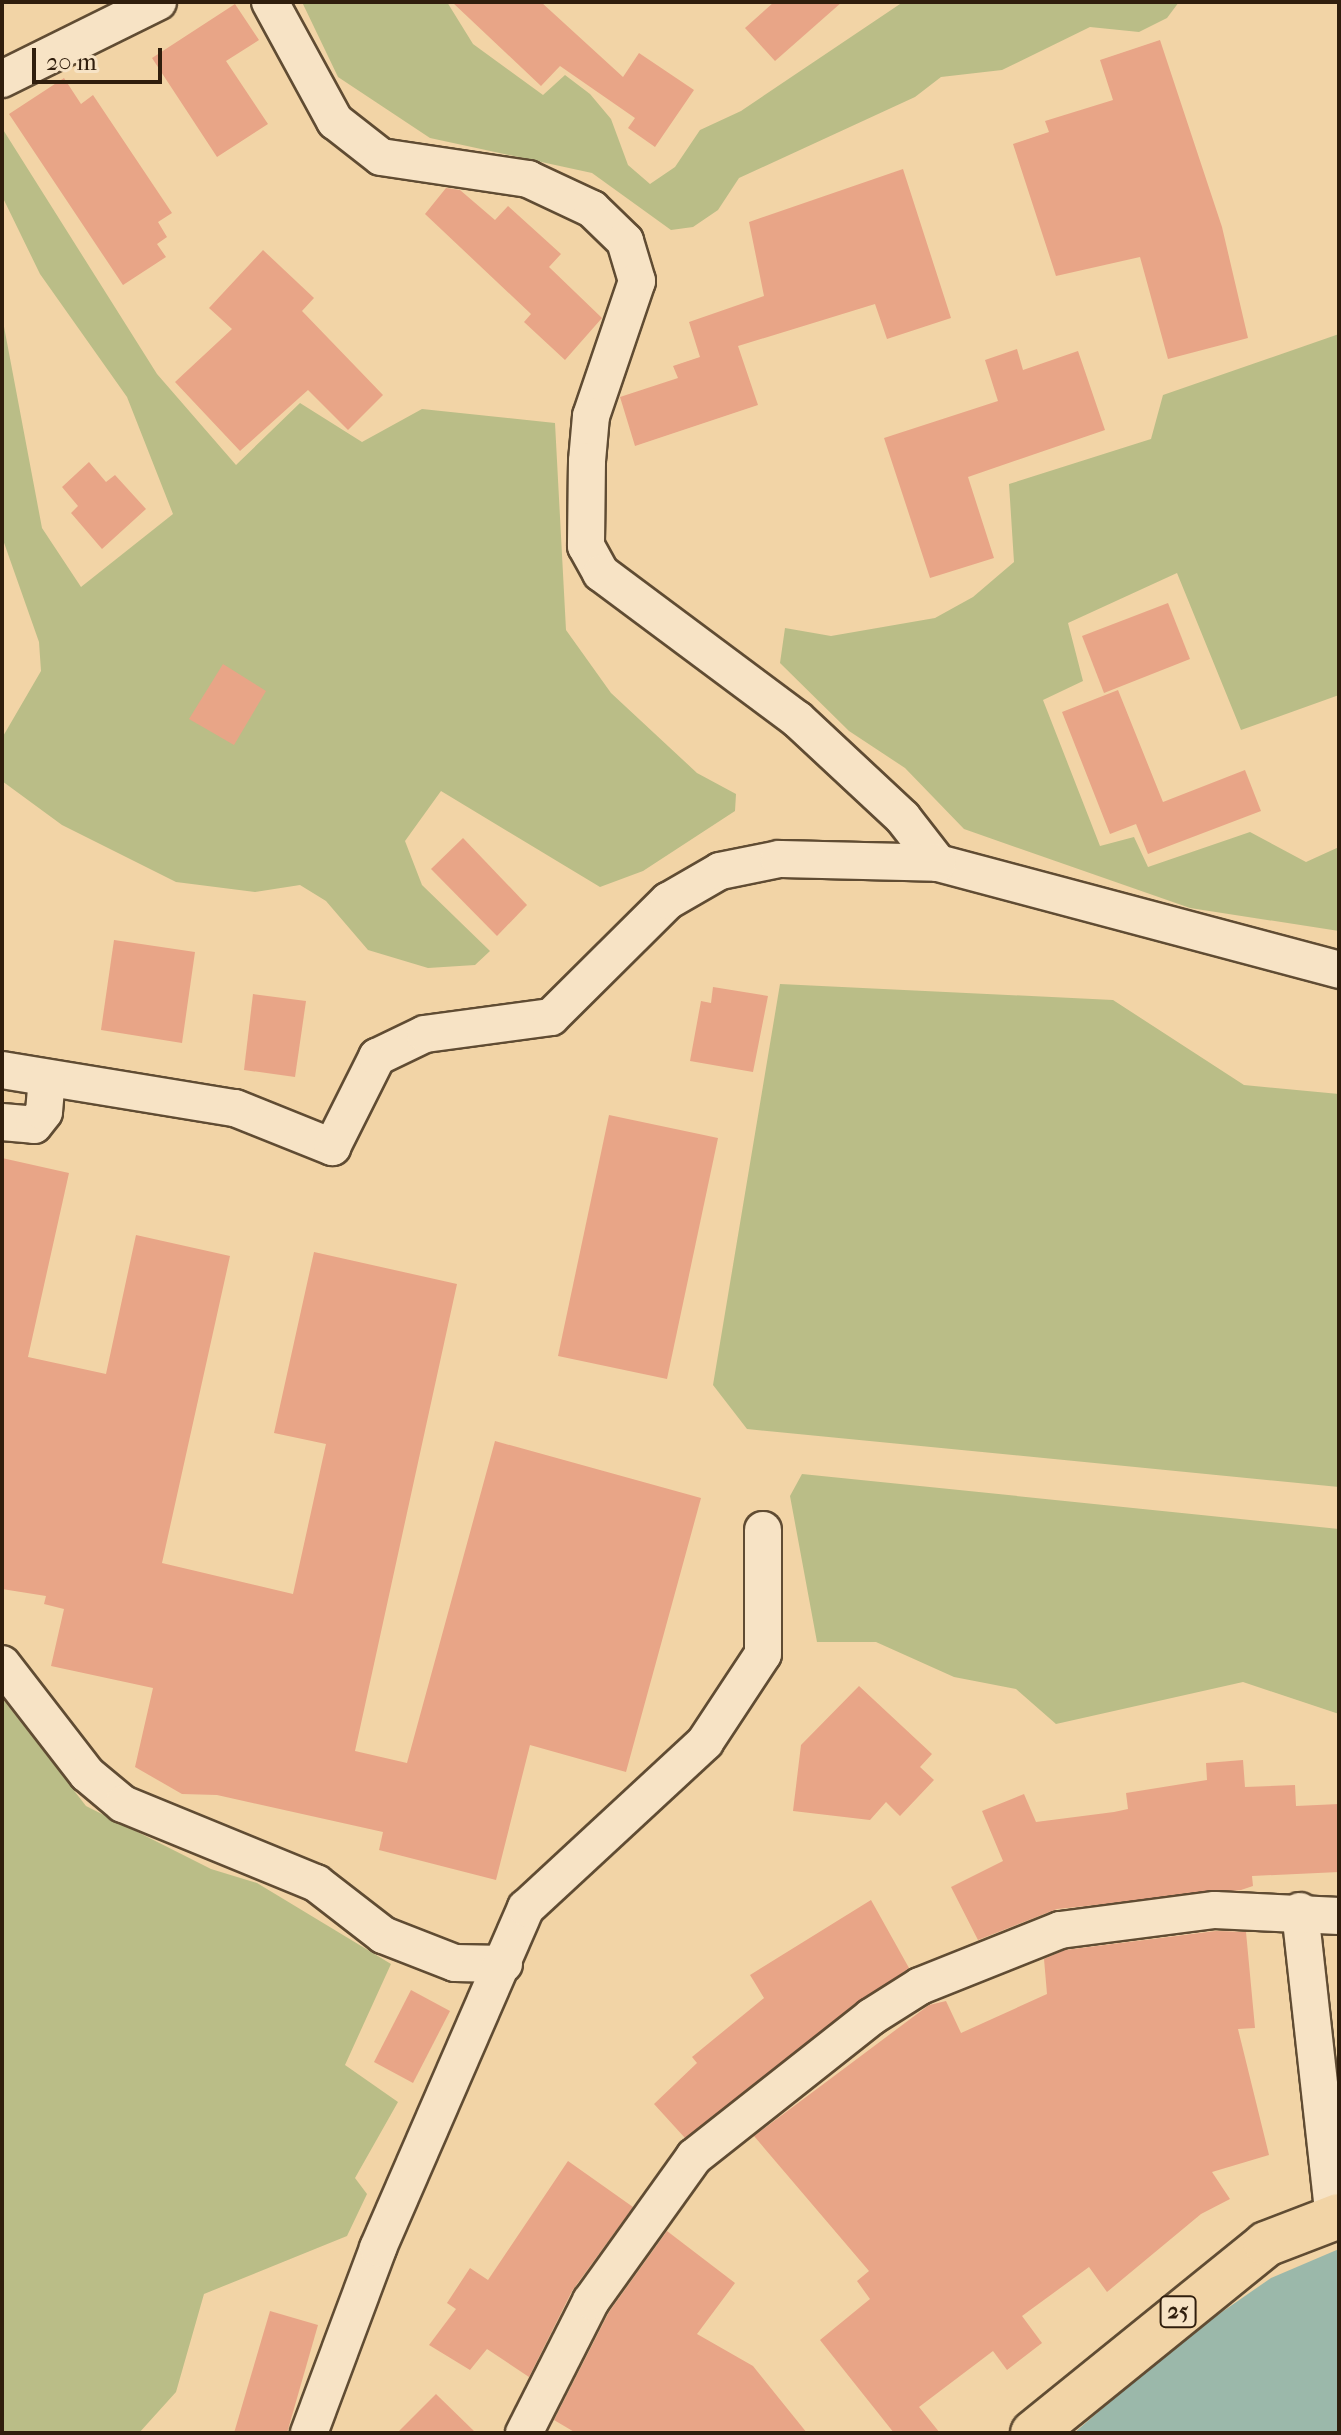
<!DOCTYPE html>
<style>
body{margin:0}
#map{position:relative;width:1341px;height:2435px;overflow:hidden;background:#f2d4a6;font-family:"IM FELL French Canon",serif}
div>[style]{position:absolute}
.green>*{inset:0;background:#babd87}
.water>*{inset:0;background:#9bb8aa}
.building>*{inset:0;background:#e8a587}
.roads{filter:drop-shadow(2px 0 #604c33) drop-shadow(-2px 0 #604c33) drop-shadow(0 2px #604c33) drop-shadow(0 -2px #604c33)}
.street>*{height:36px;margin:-18px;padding:0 18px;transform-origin:18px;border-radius:18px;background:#f7e3c5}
.primary>*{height:44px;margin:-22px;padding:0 22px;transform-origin:22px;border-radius:22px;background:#f2d4a6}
span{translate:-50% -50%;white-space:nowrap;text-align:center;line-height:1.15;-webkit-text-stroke:6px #f7e3c5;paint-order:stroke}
.shield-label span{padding:2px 6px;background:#f7e3c5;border:2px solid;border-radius:6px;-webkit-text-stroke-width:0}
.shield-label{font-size:22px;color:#301e0d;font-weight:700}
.frame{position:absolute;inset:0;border:4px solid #301e0d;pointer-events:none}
.scale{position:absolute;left:32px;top:48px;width:130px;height:36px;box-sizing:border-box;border:4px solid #301e0d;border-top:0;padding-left:10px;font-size:24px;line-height:28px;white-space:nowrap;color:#301e0d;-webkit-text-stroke:6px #f7e3c5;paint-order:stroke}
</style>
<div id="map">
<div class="green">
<div style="clip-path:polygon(302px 2px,447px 2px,473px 44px,543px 95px,565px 75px,590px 94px,611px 119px,628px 165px,650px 184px,675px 167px,700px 130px,741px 111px,903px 2px,1179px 2px,1167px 18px,1139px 32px,1090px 27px,1002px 70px,941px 77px,915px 97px,739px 178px,718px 210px,693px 227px,671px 230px,592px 173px,430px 138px,338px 77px)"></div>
<div style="clip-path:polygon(2px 128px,157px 374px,236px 465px,300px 403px,362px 442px,422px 409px,555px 423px,566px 630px,611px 693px,697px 773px,736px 794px,735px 811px,643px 871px,600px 887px,441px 791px,405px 841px,422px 885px,490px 951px,475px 965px,428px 968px,368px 950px,326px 901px,300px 885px,255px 892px,176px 882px,62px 825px,2px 781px,2px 738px,41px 671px,39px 642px,2px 537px,2px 316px,42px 528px,81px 587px,173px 514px,127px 397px,40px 274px,2px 196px)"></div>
<div style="clip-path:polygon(1339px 334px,1339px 695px,1241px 730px,1177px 573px,1068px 623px,1083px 681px,1043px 700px,1100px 846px,1134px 837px,1148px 867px,1250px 832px,1306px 862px,1339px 847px,1339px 931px,1190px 908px,964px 829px,905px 768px,849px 731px,780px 663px,785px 628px,831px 636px,935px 618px,973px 597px,1014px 562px,1009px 484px,1151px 439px,1163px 395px)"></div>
<div style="clip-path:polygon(780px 984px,1113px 1000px,1244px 1085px,1339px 1094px,1339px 1487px,747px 1429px,713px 1385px)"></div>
<div style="clip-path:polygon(802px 1474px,1339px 1529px,1339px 1714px,1243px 1682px,1056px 1724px,1016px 1689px,954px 1677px,876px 1642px,817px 1642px,790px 1496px)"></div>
<div style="clip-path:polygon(2px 1698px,86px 1806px,211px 1869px,257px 1883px,391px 1964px,345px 2065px,398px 2102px,355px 2178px,367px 2194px,347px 2236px,204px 2294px,176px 2392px,139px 2433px,2px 2433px)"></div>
</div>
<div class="water">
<div style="clip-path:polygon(1339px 2249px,1339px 2433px,1074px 2433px,1180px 2341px,1271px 2278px)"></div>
</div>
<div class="building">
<div style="clip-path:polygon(452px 2px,541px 2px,623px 77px,639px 53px,694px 90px,655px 147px,628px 128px,635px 118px,560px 66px,541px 86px)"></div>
<div style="clip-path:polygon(774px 2px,842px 2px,775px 61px,745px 28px)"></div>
<div style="clip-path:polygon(235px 4px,259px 40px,226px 61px,268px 124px,217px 157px,152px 58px)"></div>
<div style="clip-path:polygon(1160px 40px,1222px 227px,1248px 338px,1168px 359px,1140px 257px,1056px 276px,1013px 144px,1049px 132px,1045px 121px,1113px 100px,1100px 60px)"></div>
<div style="clip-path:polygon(64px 78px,81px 104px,93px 95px,172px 213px,158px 222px,167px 237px,157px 244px,166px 257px,123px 285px,9px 114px)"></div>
<div style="clip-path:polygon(903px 169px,951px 318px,887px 339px,875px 304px,738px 346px,758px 405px,635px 446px,620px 397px,678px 378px,673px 366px,700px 357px,689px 322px,764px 296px,749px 222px)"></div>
<div style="clip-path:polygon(446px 188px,460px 190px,495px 220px,508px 206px,561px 254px,549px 267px,602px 318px,565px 360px,524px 322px,531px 314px,425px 214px)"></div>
<div style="clip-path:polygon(263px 250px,314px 298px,302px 311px,383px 395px,348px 430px,308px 390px,240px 451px,175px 382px,232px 329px,209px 308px)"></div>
<div style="clip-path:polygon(1017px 349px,1023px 370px,1078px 351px,1105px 430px,968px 477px,994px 558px,930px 578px,884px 438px,998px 401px,985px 360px)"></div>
<div style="clip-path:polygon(89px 462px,106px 482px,115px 475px,146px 509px,102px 549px,71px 513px,78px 506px,62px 487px)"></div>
<div style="clip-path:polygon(1168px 603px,1190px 659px,1104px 693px,1082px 636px)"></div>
<div style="clip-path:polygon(223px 664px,266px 691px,234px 745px,189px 719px)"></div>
<div style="clip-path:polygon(1118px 690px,1163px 802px,1245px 770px,1261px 811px,1148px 854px,1136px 824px,1110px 834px,1062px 712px)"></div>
<div style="clip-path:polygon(463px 838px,527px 905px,497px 936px,431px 869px)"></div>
<div style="clip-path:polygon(114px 940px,195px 952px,182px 1043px,101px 1030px)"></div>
<div style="clip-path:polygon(713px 987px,768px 996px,753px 1072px,690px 1061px,701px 1001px,711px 1003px)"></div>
<div style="clip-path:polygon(253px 994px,306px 1001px,295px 1077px,244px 1070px)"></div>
<div style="clip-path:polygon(609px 1115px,718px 1138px,667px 1379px,558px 1356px)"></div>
<div style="clip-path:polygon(2px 1158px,69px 1173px,28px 1357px,106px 1374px,136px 1235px,230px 1256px,162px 1563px,293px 1594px,326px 1444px,274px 1433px,314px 1252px,457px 1284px,355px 1751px,407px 1763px,495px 1441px,701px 1498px,626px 1772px,530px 1745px,496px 1880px,379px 1850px,383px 1832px,217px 1795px,182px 1794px,135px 1767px,153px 1688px,51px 1666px,64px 1609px,44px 1604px,46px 1596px,2px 1589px)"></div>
<div style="clip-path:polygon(859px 1686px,932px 1754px,920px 1767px,934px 1780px,900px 1816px,886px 1802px,870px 1820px,793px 1811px,801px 1745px)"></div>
<div style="clip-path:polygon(1243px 1760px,1245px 1787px,1295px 1785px,1296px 1806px,1339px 1804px,1339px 1872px,1252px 1876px,1253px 1886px,1241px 1890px,1057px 1909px,978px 1940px,951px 1887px,1003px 1861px,982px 1811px,1024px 1794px,1036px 1822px,1114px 1812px,1128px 1809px,1126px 1793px,1207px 1780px,1206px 1763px)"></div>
<div style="clip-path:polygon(871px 1900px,909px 1968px,685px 2138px,654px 2104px,697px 2063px,692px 2057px,764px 1998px,750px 1975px)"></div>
<div style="clip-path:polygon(1216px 1931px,1246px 1932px,1255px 2028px,1238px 2029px,1269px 2155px,1212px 2172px,1230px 2199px,1201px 2214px,1107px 2292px,1089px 2267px,1022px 2316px,1042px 2343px,1007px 2370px,993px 2351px,919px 2407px,940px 2433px,894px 2433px,820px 2340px,870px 2299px,857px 2281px,869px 2271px,754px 2136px,929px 2005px,946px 2001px,961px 2033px,1047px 1994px,1044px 1959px,1065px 1950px)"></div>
<div style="clip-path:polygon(411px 1990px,450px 2011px,413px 2083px,374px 2062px)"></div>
<div style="clip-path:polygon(568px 2161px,633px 2207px,572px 2291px,529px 2377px,487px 2349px,470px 2370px,429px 2345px,456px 2309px,447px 2303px,470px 2268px,488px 2280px)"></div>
<div style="clip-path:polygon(667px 2231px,735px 2283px,697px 2334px,753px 2366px,807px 2433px,576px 2433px,554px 2420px,609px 2312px)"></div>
<div style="clip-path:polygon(270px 2311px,318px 2325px,287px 2433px,234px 2433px)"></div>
<div style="clip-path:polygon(436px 2394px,476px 2433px,397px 2433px)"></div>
</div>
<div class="roads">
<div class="street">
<div style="left:270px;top:2px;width:136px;rotate:61.4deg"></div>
<div style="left:335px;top:121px;width:58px;rotate:38deg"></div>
<div style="left:381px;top:157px;width:149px;rotate:8.5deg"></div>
<div style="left:528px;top:179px;width:71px;rotate:25.1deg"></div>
<div style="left:592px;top:209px;width:46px;rotate:44.1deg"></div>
<div style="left:625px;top:241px;width:42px;rotate:73.3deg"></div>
<div style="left:637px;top:281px;width:143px;rotate:108.8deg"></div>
<div style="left:591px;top:416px;width:45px;rotate:95.1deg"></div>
<div style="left:587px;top:461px;width:85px;rotate:90.7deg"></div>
<div style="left:586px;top:546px;width:31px;rotate:61deg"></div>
<div style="left:601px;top:573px;width:244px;rotate:36.7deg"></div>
<div style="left:797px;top:719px;width:145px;rotate:43deg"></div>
<div style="left:903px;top:818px;width:57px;rotate:52.1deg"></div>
<div style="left:938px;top:863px;width:415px;rotate:14.9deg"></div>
<div style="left:2px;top:79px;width:174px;rotate:-26.3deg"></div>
<div style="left:2px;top:1070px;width:236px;rotate:9.3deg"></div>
<div style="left:235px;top:1108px;width:105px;rotate:21.9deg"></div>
<div style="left:332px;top:1147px;width:101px;rotate:-63.4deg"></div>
<div style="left:377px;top:1057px;width:53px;rotate:-25.6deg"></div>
<div style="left:425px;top:1034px;width:127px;rotate:-7.7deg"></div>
<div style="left:551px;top:1017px;width:165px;rotate:-44.8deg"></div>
<div style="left:668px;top:901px;width:60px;rotate:-30deg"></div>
<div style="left:720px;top:871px;width:60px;rotate:-11.5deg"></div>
<div style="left:779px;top:859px;width:159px;rotate:1.4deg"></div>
<div style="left:2px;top:1122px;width:32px;rotate:5deg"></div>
<div style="left:34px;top:1125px;width:16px;rotate:-52deg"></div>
<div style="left:44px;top:1112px;width:32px;rotate:-85deg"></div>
<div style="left:2px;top:1664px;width:139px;rotate:52.3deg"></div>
<div style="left:87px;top:1774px;width:47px;rotate:39.8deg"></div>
<div style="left:123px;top:1804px;width:209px;rotate:22.3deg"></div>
<div style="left:316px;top:1883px;width:85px;rotate:37.8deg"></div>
<div style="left:383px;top:1935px;width:77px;rotate:21.3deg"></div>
<div style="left:455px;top:1963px;width:49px;rotate:1.2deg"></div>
<div style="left:1300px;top:1911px;width:308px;rotate:83.7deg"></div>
<div style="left:309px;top:2433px;width:197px;rotate:-69.5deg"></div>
<div style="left:378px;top:2248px;width:371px;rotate:-66.5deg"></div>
<div style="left:526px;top:1908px;width:244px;rotate:-42.8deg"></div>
<div style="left:705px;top:1742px;width:105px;rotate:-56.6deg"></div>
<div style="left:763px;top:1654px;width:124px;rotate:-90deg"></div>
<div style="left:524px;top:2433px;width:148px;rotate:-63.1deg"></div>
<div style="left:591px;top:2301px;width:177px;rotate:-54.4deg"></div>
<div style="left:694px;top:2157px;width:226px;rotate:-38.3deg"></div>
<div style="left:871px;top:2017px;width:58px;rotate:-32.3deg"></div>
<div style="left:920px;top:1986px;width:151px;rotate:-21.8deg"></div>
<div style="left:1060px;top:1930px;width:156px;rotate:-7.4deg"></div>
<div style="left:1215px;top:1910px;width:124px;rotate:2.8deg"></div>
</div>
<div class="primary">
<div style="left:1033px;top:2433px;width:300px;rotate:-39deg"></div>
<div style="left:1266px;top:2244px;width:78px;rotate:-21deg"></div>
</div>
</div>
<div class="shield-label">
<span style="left:1178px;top:2312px">25</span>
</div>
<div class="frame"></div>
<div class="scale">20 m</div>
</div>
